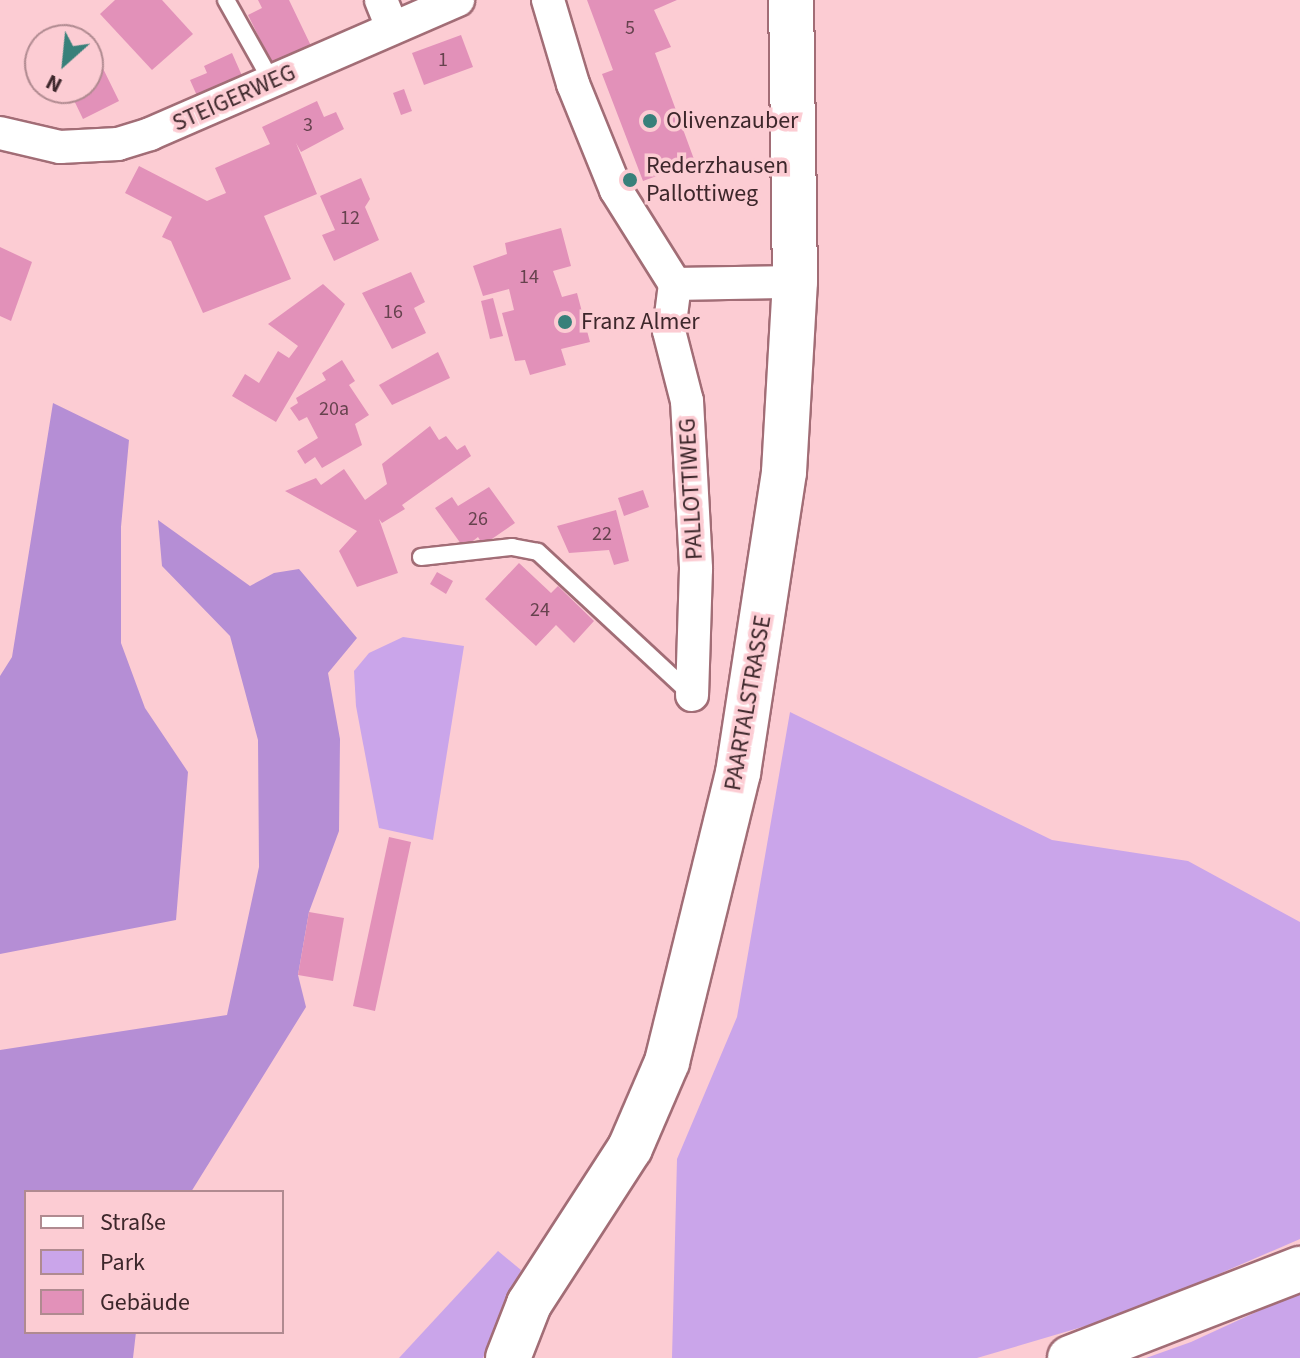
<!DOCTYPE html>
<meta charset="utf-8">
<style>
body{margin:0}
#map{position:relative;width:1300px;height:1358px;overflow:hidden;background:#fcccd3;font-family:"Source Sans 3",sans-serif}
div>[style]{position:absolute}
.green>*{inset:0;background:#caa5ea}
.forest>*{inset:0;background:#b58ed5}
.building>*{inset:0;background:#e291b9}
.roads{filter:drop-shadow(2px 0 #a26d76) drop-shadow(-2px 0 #a26d76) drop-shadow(0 2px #a26d76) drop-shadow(0 -2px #a26d76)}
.lane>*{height:16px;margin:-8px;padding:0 8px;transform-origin:8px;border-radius:8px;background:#fff}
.street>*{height:32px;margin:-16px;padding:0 16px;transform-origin:16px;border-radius:16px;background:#fff}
.secondary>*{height:44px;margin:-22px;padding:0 22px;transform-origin:22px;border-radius:22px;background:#fff}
.dots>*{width:22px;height:22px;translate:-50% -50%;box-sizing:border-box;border:4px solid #fcccd3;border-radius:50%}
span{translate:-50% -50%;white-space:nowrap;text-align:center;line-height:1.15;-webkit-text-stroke:7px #fcccd3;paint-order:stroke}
.number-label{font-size:20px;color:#66424e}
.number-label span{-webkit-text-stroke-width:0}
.street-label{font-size:24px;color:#3d272b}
.poi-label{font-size:24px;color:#3d272b}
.left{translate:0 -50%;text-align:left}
.legend{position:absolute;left:24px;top:1190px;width:260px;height:144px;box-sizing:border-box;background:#fcccd3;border:2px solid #b08a90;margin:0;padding:10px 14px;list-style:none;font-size:24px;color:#3d272b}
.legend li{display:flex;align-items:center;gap:16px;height:40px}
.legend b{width:40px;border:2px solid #b08a90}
.north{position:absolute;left:24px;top:24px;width:80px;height:80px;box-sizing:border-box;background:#fcccd3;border:2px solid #b08a90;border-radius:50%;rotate:207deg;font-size:22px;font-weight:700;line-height:32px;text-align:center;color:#3d272b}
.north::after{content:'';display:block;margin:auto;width:28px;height:36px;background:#38807a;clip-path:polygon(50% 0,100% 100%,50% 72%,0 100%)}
</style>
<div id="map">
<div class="green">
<div style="clip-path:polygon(403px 637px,464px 646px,433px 840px,379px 828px,356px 706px,354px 671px,369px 653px)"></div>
<div style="clip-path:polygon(790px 712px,1052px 840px,1188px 861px,1300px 922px,1300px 1239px,1126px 1314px,977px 1358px,672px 1358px,677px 1159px,737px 1017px)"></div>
<div style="clip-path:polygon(498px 1251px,521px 1270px,483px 1358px,399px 1358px)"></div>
<div style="clip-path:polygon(1300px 1292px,1300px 1358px,1146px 1358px,1191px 1342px)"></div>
</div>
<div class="forest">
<div style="clip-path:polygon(53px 403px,129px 440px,121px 527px,121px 643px,145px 708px,188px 772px,176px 920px,0 954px,0 676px,12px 657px)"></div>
<div style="clip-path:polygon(158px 520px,250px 586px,274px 573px,299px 569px,357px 638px,328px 673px,340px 739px,339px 831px,309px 912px,298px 975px,306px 1007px,191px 1192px,26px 1192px,26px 1332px,136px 1332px,133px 1358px,0 1358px,0 1050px,227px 1015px,259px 867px,258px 740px,230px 636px,162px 566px)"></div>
</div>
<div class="building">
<div style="clip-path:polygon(115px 0,162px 0,193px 34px,152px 70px,100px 14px)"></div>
<div style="clip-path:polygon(258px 0,289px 0,313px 50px,274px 68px,248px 15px,262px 8px)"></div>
<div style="clip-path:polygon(587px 0,677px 0,654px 10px,671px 47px,655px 53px,695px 162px,643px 181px,602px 74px,613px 70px)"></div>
<div style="clip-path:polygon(86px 34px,119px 101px,83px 119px,68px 88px,88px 88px,88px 40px,72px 40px)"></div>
<div style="clip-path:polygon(461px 35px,473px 67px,424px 85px,412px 53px)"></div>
<div style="clip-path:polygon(232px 53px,243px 78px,198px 98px,190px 80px,207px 73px,204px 66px)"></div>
<div style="clip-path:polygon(404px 89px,412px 111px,401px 115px,393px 93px)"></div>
<div style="clip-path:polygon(317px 101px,324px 117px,336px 112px,344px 129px,301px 152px,296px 143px,317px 194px,264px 216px,291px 279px,203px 313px,171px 241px,162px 237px,172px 217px,125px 193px,139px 166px,207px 201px,226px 193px,215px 168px,270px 144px,262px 127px)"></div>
<div style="clip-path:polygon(361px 178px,370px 199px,365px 207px,379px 240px,334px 261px,322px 235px,335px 230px,320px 196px)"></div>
<div style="clip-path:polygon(561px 228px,571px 266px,553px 271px,562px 297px,577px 293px,590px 342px,561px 349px,566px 365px,530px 375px,525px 360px,515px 361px,502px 313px,514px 310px,509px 289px,483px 296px,473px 266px,507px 254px,505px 243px)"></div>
<div style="clip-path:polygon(0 247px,32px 262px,11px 321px,0 316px)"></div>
<div style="clip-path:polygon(411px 272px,425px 302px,414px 308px,426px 333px,392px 349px,362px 293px)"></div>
<div style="clip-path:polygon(323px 284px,345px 304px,276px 422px,232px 396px,245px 374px,259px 383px,278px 351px,289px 358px,298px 346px,268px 324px)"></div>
<div style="clip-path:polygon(493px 298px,503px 336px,490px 339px,481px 301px)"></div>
<div style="clip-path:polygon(438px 352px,450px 378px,392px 405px,379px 385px)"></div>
<div style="clip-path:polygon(342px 360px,355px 381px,349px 385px,369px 415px,355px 424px,362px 445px,322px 468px,315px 457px,305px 464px,297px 451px,318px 438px,307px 417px,299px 421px,290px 408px,298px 403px,296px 398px,326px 380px,322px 373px)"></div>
<div style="clip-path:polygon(430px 426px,439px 440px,446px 436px,457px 450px,465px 445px,471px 456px,402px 505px,405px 509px,382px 523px,379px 519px,398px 573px,357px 587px,339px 551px,357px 531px,285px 491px,316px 478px,321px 485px,344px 469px,365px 500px,387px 484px,382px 464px)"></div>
<div style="clip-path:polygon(489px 487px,515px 523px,483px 545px,478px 537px,464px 548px,435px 508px,452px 497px,458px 506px)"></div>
<div style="clip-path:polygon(643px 490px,649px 507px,624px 516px,618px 498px)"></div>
<div style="clip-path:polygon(616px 510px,629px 561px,614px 565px,609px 550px,569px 553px,557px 526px)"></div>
<div style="clip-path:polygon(519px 563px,551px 593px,558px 586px,594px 621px,574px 643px,556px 625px,536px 646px,485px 599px)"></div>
<div style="clip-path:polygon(437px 572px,453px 581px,446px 594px,430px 584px)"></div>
<div style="clip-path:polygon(389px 837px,411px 842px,375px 1011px,353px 1006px)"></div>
<div style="clip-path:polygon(309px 912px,344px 918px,333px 981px,298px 975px)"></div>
</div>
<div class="roads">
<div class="lane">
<div style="left:226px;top:0;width:94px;rotate:60.7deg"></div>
<div style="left:421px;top:557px;width:92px;rotate:-6.3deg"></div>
<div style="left:512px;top:547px;width:26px;rotate:11deg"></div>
<div style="left:538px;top:552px;width:209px;rotate:42.9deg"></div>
</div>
<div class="street">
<div style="left:381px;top:0;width:29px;rotate:68deg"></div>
<div style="left:548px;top:0;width:88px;rotate:73.4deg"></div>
<div style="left:573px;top:84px;width:114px;rotate:67.9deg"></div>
<div style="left:616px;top:190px;width:111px;rotate:57.9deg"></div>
<div style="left:675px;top:284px;width:47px;rotate:97.3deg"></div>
<div style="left:669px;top:331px;width:72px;rotate:75.6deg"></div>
<div style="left:687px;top:401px;width:168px;rotate:86.9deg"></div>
<div style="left:696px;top:569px;width:126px;rotate:91.8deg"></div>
<div style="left:0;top:133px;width:62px;rotate:13.1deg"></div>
<div style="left:60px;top:147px;width:58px;rotate:-3deg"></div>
<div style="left:118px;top:144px;width:34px;rotate:-17deg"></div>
<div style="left:150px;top:134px;width:336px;rotate:-23.5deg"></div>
<div style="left:675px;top:284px;width:120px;rotate:-1deg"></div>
</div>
<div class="secondary">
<div style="left:508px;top:1358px;width:58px;rotate:-68.7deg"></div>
<div style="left:529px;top:1304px;width:186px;rotate:-57.1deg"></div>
<div style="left:630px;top:1148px;width:94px;rotate:-66.7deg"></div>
<div style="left:667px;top:1062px;width:298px;rotate:-76.2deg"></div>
<div style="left:738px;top:773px;width:304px;rotate:-81.3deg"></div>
<div style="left:784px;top:472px;width:190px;rotate:-86.7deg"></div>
<div style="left:795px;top:282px;width:282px;rotate:-90.8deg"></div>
<div style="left:1070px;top:1358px;width:247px;rotate:-21.2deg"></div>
</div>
</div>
<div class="dots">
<div style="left:650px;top:121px;background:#38807a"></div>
<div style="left:630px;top:180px;background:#38807a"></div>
<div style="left:565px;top:322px;background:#38807a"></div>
</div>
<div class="number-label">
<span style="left:630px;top:28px">5</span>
<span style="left:443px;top:60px">1</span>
<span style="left:308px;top:125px">3</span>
<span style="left:350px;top:218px">12</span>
<span style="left:529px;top:277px">14</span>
<span style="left:393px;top:312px">16</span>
<span style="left:334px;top:409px">20a</span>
<span style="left:478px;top:519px">26</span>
<span style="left:602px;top:534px">22</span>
<span style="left:540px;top:610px">24</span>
</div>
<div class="street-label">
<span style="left:234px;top:98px;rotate:-24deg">STEIGERWEG</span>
<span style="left:691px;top:489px;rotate:-93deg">PALLOTTIWEG</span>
<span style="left:748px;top:703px;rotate:-80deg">PAARTALSTRASSE</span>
</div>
<div class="poi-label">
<span class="left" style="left:666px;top:121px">Olivenzauber</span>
<span class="left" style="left:646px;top:180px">Rederzhausen<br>Pallottiweg</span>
<span class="left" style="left:581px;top:322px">Franz Almer</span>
</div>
<ul class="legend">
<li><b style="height:10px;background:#fff"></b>Straße</li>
<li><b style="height:22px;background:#caa5ea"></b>Park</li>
<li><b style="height:22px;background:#e291b9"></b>Gebäude</li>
</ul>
<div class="north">N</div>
</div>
